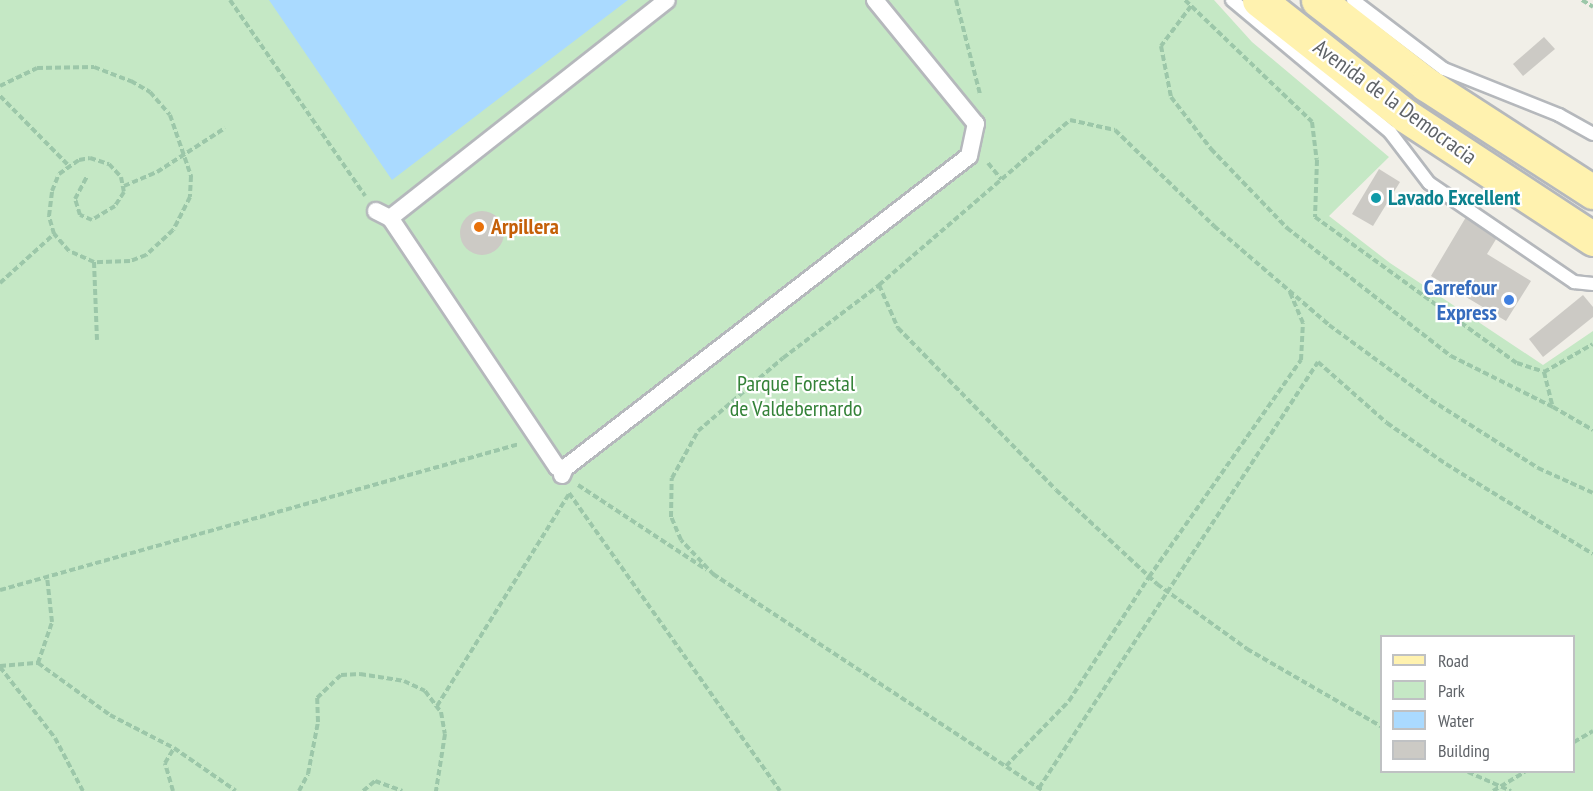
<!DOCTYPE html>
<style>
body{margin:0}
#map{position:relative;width:1593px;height:791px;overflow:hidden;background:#f1efe8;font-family:"PT Sans Narrow",sans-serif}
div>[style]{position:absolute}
.green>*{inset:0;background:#c5e8c5}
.water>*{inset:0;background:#aadaff}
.building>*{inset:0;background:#cccac5}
.round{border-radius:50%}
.path>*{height:4px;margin-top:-2px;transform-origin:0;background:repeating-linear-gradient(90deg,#9cc7a9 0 6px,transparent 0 9px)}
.roads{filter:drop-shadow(2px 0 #b5b8bc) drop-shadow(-2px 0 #b5b8bc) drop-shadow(0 2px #b5b8bc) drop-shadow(0 -2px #b5b8bc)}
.service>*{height:12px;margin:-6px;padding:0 6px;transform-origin:6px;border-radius:6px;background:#fff}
.pedestrian>*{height:16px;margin:-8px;padding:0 8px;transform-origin:8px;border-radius:8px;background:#fff}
.primary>*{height:33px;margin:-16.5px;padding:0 16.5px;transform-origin:16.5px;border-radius:16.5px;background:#fff2af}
.dots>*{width:16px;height:16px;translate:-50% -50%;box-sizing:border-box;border:3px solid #fff;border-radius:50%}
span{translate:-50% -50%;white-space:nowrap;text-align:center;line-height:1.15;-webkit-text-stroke:4.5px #fff;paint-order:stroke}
.street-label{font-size:22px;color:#5f6368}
.culture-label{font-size:22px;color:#0d838f;font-weight:700}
.left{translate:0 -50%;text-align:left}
.food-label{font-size:22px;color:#c56008;font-weight:700}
.shop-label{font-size:22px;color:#366cbe;font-weight:700}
.right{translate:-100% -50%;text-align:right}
.park-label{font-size:22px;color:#348238}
.legend{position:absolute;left:1380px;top:635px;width:195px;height:138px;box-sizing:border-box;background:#fff;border:2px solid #bfc1c3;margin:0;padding:8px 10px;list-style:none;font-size:18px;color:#5f6368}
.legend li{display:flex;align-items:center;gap:12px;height:30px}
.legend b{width:30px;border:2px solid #bfc1c3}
</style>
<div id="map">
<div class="green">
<div style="clip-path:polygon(evenodd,0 0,1214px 0,1252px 42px,1389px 157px,1329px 216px,1390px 263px,1543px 365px,1593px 331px,1593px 791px,0 791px,0 0,1382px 636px,1574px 636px,1574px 772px,1382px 772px,1382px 636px)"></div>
</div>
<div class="water">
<div style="clip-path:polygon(269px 0,628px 0,392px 180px)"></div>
</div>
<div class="building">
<div style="clip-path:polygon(1544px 37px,1555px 49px,1523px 76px,1513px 64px)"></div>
<div style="clip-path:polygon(1379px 169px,1400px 182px,1373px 226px,1352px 214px)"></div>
<div class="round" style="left:460px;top:211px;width:44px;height:44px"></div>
<div style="clip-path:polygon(1466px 217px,1498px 236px,1487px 254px,1531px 281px,1506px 321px,1431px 276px)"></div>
<div style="clip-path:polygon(1583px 295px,1593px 307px,1593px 317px,1543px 357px,1529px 339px)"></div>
</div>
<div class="path">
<div style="left:230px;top:0;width:238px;rotate:55.4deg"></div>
<div style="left:956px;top:0;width:97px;rotate:75.7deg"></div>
<div style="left:1185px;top:0;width:176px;rotate:43.8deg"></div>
<div style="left:1312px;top:122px;width:38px;rotate:83deg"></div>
<div style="left:1317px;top:160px;width:57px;rotate:92deg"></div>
<div style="left:1315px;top:217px;width:249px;rotate:35.9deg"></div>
<div style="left:1517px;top:363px;width:28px;rotate:18deg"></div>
<div style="left:1544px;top:372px;width:56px;rotate:-29.7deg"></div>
<div style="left:1582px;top:0;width:13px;rotate:32deg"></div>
<div style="left:1191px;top:6px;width:50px;rotate:126.9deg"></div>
<div style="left:1161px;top:46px;width:52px;rotate:78.9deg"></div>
<div style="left:1171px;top:97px;width:66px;rotate:52.4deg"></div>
<div style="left:1211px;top:149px;width:110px;rotate:46.1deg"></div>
<div style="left:1287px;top:228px;width:208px;rotate:38deg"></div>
<div style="left:1451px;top:356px;width:114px;rotate:26.6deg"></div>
<div style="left:0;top:86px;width:41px;rotate:-25.9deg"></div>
<div style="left:37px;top:68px;width:57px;rotate:-1deg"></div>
<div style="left:94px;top:67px;width:40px;rotate:21deg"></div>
<div style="left:131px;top:81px;width:22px;rotate:30deg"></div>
<div style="left:150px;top:92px;width:30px;rotate:49deg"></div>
<div style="left:170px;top:115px;width:65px;rotate:71deg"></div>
<div style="left:191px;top:176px;width:21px;rotate:93deg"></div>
<div style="left:190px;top:197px;width:37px;rotate:117deg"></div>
<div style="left:173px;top:230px;width:37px;rotate:137deg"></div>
<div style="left:146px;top:255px;width:17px;rotate:159deg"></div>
<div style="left:130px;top:261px;width:36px;rotate:178deg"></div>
<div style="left:94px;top:262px;width:27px;rotate:-156deg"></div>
<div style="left:69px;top:251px;width:23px;rotate:-131deg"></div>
<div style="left:54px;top:234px;width:19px;rotate:-106deg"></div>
<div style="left:49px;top:216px;width:25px;rotate:-83deg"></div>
<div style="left:52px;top:191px;width:18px;rotate:-68deg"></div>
<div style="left:59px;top:174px;width:24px;rotate:-35deg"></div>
<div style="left:79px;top:160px;width:11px;rotate:-10deg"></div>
<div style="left:90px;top:158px;width:20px;rotate:18deg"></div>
<div style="left:109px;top:164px;width:18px;rotate:47deg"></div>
<div style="left:121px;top:177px;width:15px;rotate:79deg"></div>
<div style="left:124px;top:192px;width:17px;rotate:123deg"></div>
<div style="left:115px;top:206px;width:27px;rotate:149deg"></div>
<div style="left:92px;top:220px;width:13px;rotate:-157deg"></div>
<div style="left:80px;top:215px;width:17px;rotate:-107deg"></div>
<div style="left:75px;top:199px;width:26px;rotate:-62deg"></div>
<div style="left:0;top:96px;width:98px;rotate:45.4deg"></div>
<div style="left:988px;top:163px;width:21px;rotate:51deg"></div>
<div style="left:124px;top:186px;width:36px;rotate:-23deg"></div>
<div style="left:157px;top:172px;width:81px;rotate:-32.9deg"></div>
<div style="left:94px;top:262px;width:78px;rotate:87.8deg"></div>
<div style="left:0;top:283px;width:73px;rotate:-42.2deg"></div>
<div style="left:879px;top:285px;width:47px;rotate:66.2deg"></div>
<div style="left:898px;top:328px;width:226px;rotate:45.7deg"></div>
<div style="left:1056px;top:490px;width:138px;rotate:42.9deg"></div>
<div style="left:1157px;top:584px;width:111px;rotate:35.8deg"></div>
<div style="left:1247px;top:649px;width:156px;rotate:30deg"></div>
<div style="left:1544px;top:372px;width:36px;rotate:76deg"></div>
<div style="left:1553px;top:407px;width:46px;rotate:29.9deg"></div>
<div style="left:578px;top:485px;width:154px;rotate:33.4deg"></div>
<div style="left:569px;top:493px;width:365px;rotate:54.7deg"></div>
<div style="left:713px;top:574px;width:395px;rotate:33.3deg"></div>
<div style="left:714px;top:575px;width:48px;rotate:-133.3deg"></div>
<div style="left:681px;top:540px;width:25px;rotate:-113deg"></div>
<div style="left:671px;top:517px;width:39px;rotate:-89deg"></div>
<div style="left:672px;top:478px;width:54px;rotate:-61deg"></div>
<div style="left:698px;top:431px;width:112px;rotate:-40.7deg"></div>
<div style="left:783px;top:358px;width:121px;rotate:-37.2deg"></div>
<div style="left:879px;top:285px;width:252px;rotate:-40.8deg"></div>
<div style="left:1070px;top:120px;width:46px;rotate:12.5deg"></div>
<div style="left:1115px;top:130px;width:138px;rotate:44.1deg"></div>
<div style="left:1214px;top:226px;width:152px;rotate:40.7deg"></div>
<div style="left:1329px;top:325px;width:127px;rotate:36.3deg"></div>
<div style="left:1431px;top:400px;width:127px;rotate:32.4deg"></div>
<div style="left:1538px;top:468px;width:60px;rotate:24.4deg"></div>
<div style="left:0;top:590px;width:539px;rotate:-15.71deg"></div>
<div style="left:38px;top:663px;width:89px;rotate:35.8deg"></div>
<div style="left:110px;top:715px;width:72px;rotate:27.3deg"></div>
<div style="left:174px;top:748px;width:75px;rotate:34.7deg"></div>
<div style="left:0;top:666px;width:38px;rotate:-5deg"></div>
<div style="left:38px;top:663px;width:43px;rotate:-71.1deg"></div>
<div style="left:52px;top:622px;width:45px;rotate:-96.3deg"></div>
<div style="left:0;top:667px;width:90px;rotate:52.2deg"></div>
<div style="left:55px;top:738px;width:60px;rotate:62.2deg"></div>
<div style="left:437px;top:706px;width:250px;rotate:-58.1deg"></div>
<div style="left:1574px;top:742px;width:22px;rotate:-30deg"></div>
<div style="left:1006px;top:766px;width:91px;rotate:-45.9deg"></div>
<div style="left:1069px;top:701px;width:148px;rotate:-57.2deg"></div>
<div style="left:1149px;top:577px;width:265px;rotate:-55deg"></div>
<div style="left:1301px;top:360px;width:37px;rotate:-87deg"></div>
<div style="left:1303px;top:323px;width:34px;rotate:-113deg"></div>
<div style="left:1468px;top:772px;width:47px;rotate:23.8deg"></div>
<div style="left:1039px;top:788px;width:509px;rotate:-56.78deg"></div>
<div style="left:1318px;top:362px;width:92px;rotate:41.5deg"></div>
<div style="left:1387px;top:423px;width:72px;rotate:34.8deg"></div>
<div style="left:1446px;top:464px;width:172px;rotate:31.5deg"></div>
<div style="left:173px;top:791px;width:29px;rotate:-106deg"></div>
<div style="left:165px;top:763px;width:17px;rotate:-59deg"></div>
<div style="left:299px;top:791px;width:19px;rotate:-62deg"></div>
<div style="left:308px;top:774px;width:53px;rotate:-79.1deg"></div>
<div style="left:318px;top:722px;width:24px;rotate:-92deg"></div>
<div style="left:317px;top:698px;width:33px;rotate:-44deg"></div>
<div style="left:341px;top:675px;width:19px;rotate:-3deg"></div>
<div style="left:360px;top:674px;width:45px;rotate:9deg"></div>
<div style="left:404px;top:681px;width:23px;rotate:25deg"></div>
<div style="left:425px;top:691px;width:26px;rotate:53deg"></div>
<div style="left:441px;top:712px;width:22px;rotate:80deg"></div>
<div style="left:445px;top:734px;width:58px;rotate:99deg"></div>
<div style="left:363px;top:791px;width:16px;rotate:-40deg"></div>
<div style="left:375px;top:781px;width:29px;rotate:20deg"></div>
<div style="left:1493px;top:791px;width:37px;rotate:-31deg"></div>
</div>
<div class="roads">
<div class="service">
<div style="left:1232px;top:0;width:206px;rotate:39.9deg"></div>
<div style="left:1390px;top:132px;width:64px;rotate:52.6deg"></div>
<div style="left:1429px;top:183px;width:176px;rotate:34.3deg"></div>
<div style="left:1574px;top:282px;width:19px;rotate:6deg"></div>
<div style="left:1353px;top:0;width:114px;rotate:37.2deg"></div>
<div style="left:1444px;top:69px;width:124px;rotate:21.8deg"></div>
<div style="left:1559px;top:115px;width:39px;rotate:29deg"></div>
</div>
<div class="pedestrian">
<div style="left:376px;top:211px;width:16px;rotate:27deg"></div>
<div style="left:565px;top:468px;width:8px;rotate:-173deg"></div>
<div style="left:557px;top:467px;width:300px;rotate:-123.8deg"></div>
<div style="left:390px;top:218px;width:352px;rotate:-38.2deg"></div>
<div style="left:562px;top:475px;width:8px;rotate:-67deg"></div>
<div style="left:565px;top:468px;width:510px;rotate:-37.68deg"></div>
<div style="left:969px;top:156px;width:33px;rotate:-78deg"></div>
<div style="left:976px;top:124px;width:160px;rotate:-129.2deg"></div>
</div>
<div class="primary">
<div style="left:1259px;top:0;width:187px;rotate:38.3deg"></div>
<div style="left:1406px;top:116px;width:224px;rotate:33.3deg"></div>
<div style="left:1318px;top:0;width:137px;rotate:37.9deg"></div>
<div style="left:1426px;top:84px;width:199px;rotate:32.9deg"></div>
</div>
</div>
<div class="dots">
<div style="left:1376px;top:198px;background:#0f9aa8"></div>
<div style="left:479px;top:227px;background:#e8710a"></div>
<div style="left:1509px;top:300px;background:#3f7fe0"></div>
</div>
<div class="street-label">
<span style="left:1395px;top:102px;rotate:36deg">Avenida de la Democracia</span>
</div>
<div class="culture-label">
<span class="left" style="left:1388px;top:198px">Lavado Excellent</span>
</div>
<div class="food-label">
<span class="left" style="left:491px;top:227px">Arpillera</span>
</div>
<div class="shop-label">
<span class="right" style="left:1497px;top:300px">Carrefour<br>Express</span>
</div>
<div class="park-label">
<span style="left:796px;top:396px">Parque Forestal<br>de Valdebernardo</span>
</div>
<ul class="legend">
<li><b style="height:8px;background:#fff2af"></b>Road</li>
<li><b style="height:16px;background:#c5e8c5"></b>Park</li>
<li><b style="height:16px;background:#aadaff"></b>Water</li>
<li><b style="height:16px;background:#cccac5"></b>Building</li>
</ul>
</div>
